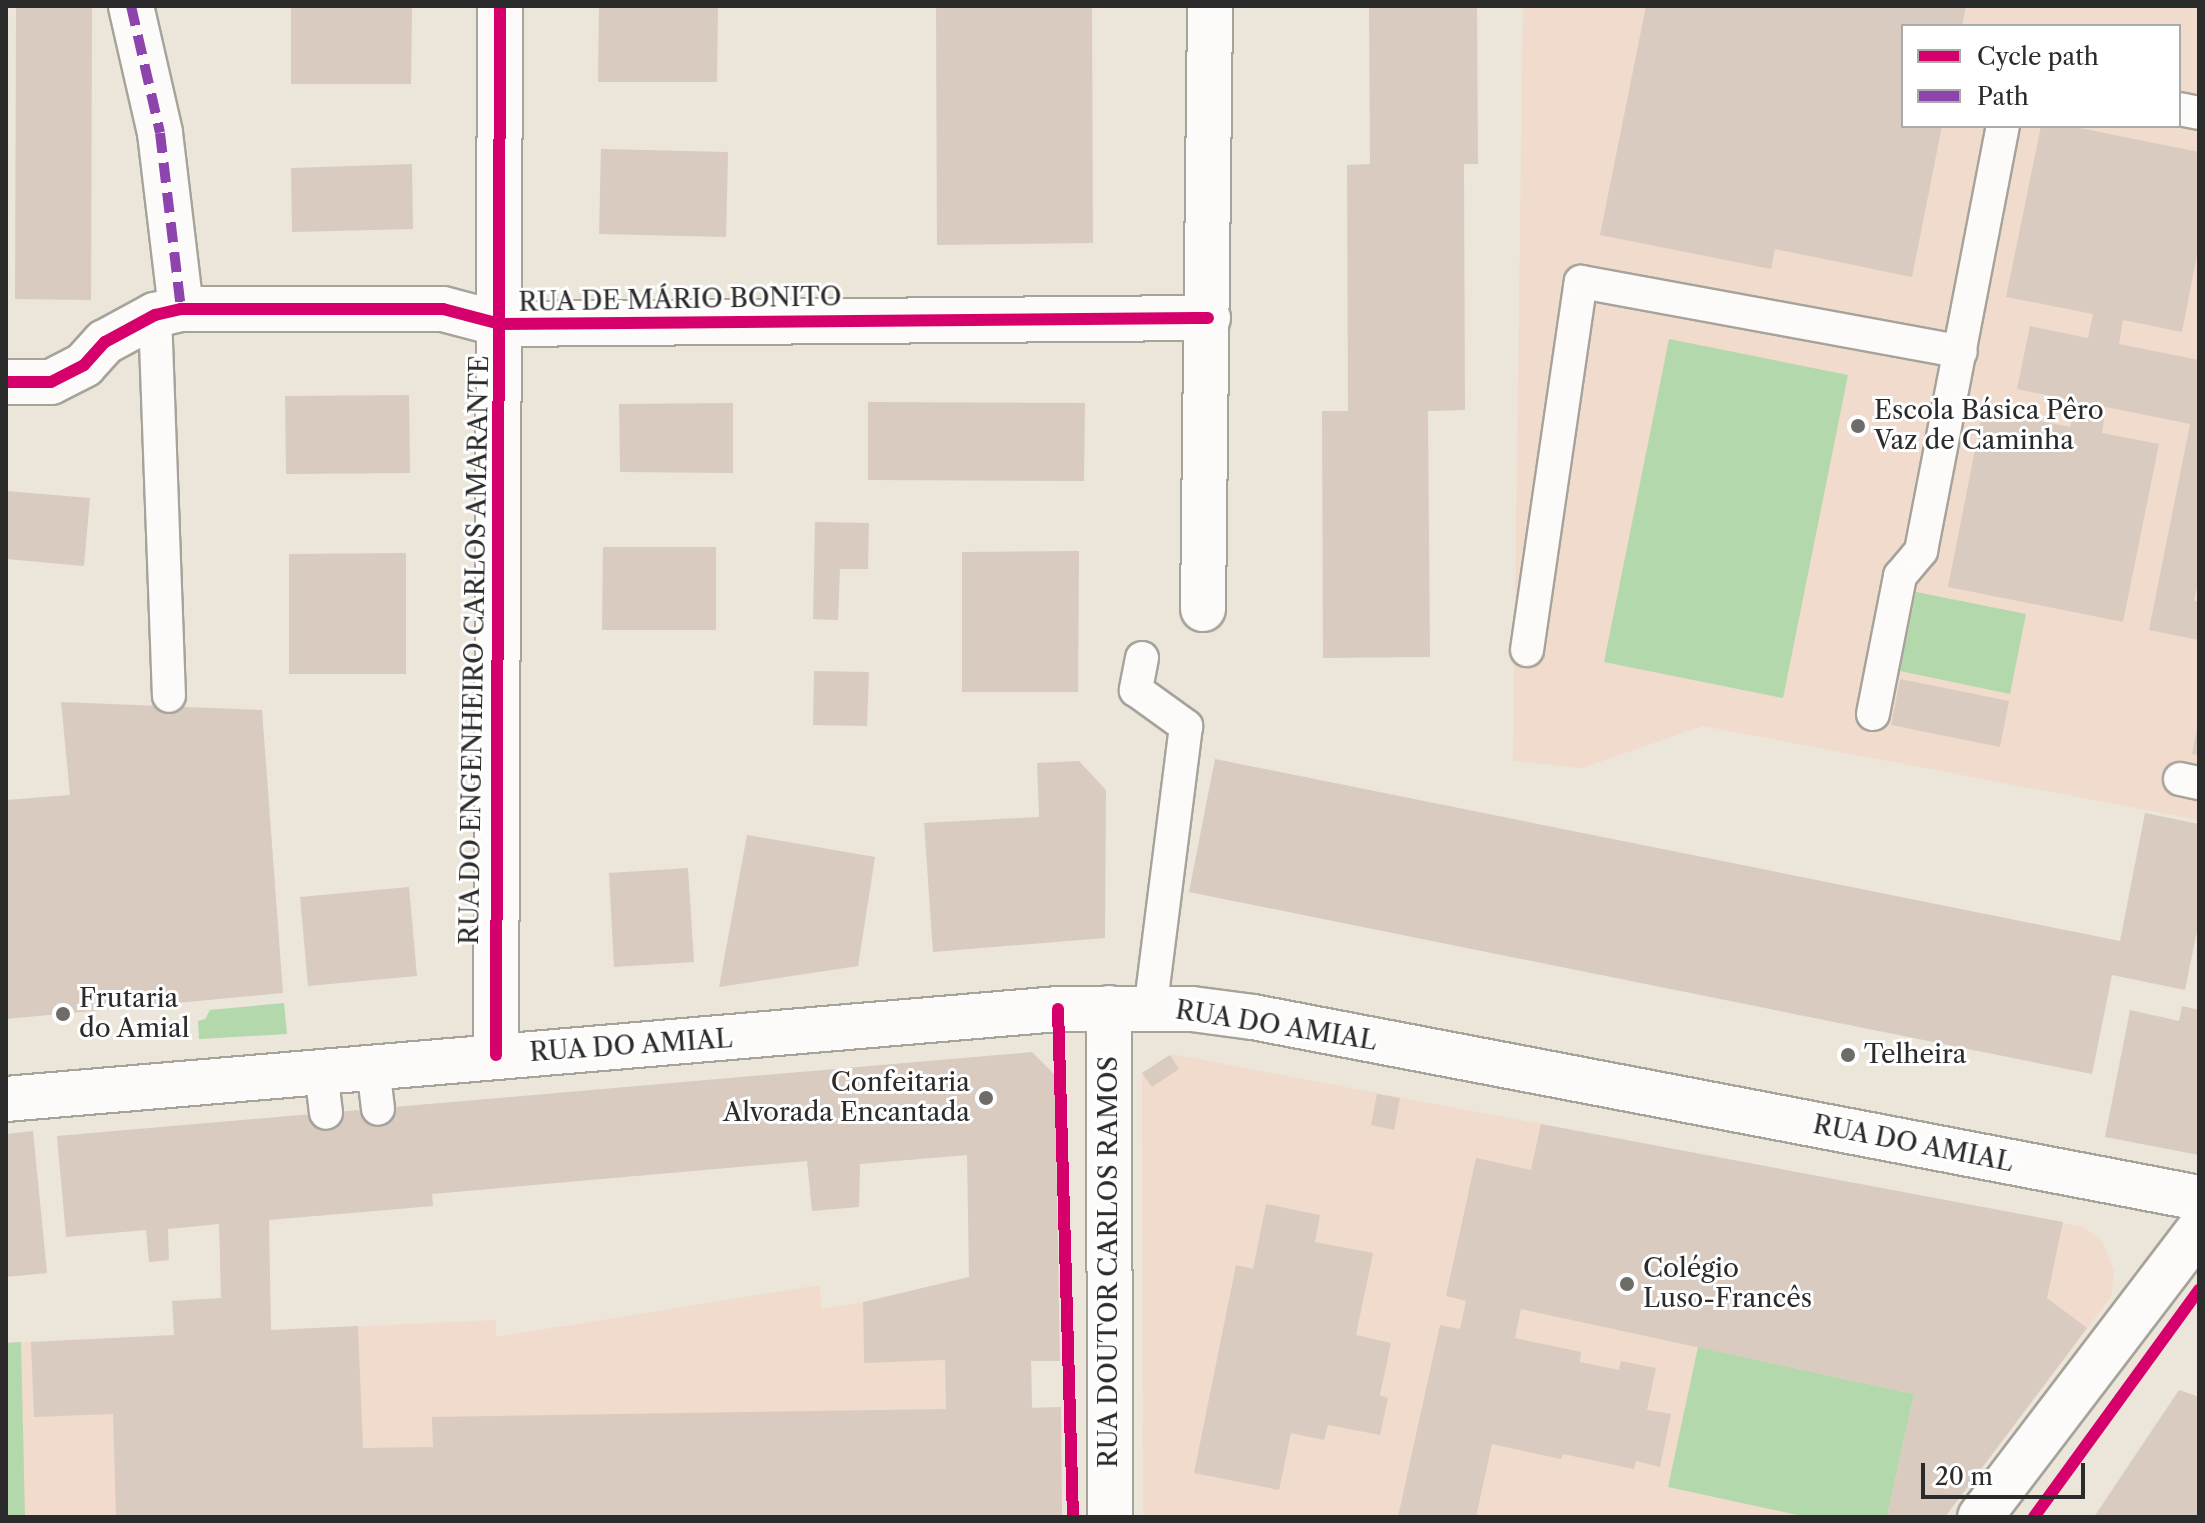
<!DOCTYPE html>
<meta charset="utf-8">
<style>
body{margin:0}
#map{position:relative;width:2205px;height:1523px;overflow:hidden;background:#ebe6d9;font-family:"Libre Caslon Text",serif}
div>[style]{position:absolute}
.built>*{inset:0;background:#f1dbcd}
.green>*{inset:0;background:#b3d8ac}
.building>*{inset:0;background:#d9cbc0}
.roads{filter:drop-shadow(2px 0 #a6a39b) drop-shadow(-2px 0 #a6a39b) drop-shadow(0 2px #a6a39b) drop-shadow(0 -2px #a6a39b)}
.lane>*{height:32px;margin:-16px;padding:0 16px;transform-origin:16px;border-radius:16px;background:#fcfbf9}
.street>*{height:44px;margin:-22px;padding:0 22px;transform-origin:22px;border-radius:22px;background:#fcfbf9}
.secondary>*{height:44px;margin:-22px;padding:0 22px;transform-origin:22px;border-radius:22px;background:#fcfbf9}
.quiet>*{height:10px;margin-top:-5px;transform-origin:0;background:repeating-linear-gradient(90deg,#8e44ad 0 20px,transparent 0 30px)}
.cycleway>*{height:12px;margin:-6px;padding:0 6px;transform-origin:6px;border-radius:6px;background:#d6006c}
.dots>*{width:22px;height:22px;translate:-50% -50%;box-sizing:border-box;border:4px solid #fff;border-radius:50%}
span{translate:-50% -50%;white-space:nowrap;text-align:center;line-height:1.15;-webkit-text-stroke:6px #fff;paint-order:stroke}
.street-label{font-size:26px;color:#2b2b2b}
.poi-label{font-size:26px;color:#2b2b2b}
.left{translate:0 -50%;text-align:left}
.right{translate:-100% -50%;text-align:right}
.frame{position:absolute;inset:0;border:8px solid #2b2b2b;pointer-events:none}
.legend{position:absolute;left:1901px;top:24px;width:280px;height:104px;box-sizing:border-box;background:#fff;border:2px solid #aaa;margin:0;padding:10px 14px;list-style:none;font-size:24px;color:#2b2b2b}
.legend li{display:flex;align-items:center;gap:16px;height:40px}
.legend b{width:40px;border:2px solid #aaa}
.scale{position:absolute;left:1921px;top:1463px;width:164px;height:36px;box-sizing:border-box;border:4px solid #2b2b2b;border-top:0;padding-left:10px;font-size:24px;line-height:28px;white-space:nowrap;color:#2b2b2b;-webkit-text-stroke:6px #fff;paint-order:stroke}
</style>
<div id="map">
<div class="built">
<div style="clip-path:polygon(evenodd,1523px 6px,2199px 6px,2199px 820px,1703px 726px,1582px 768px,1513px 761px,1523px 6px,1903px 26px,2179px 26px,2179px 126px,1903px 126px,1903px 26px)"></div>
<div style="clip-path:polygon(1171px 1054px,2084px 1227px,2103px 1242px,2114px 1272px,2111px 1297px,1945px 1517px,1143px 1517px,1142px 1073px)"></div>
<div style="clip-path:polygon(820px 1285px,821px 1309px,863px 1302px,864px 1362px,985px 1359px,1031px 1346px,1032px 1407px,1061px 1407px,1062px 1517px,6px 1517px,6px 1343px,496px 1320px,496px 1337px)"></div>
</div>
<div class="green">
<div style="clip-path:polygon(1669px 339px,1848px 375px,1783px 698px,1604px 662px)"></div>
<div style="clip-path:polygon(1916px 592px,2026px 614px,2010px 694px,1900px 671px)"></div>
<div style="clip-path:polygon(284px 1003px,287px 1034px,199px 1039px,198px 1021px,205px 1019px,210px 1010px)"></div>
<div style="clip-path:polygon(21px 1342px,25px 1517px,6px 1517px,6px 1343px)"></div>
<div style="clip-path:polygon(1698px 1347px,1914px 1394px,1887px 1517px,1807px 1517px,1668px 1487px)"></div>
</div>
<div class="building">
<div style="clip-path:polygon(16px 6px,92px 6px,91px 300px,15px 299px)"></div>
<div style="clip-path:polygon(291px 6px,412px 6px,411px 84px,291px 84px)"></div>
<div style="clip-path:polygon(599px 6px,718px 6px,717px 82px,598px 82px)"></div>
<div style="clip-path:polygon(936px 6px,1092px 6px,1093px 243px,937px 245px)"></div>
<div style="clip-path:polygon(1369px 6px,1477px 6px,1478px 164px,1464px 164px,1465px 410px,1428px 411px,1430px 657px,1323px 658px,1322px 411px,1348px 411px,1347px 165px,1370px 164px)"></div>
<div style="clip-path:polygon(1646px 6px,1966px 6px,1962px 26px,1903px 26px,1903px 126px,1942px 126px,1912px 277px,1775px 249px,1771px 269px,1600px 235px)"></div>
<div style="clip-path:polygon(2041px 126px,2070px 126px,2199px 152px,2199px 244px,2182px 332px,2123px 320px,2119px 344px,2199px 360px,2199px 577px,2194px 601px,2199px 602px,2199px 640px,2149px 630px,2190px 424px,2106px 407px,2102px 433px,2159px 444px,2123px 622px,1948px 587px,1983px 409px,2070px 427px,2076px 401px,2017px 389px,2030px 326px,2088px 338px,2093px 314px,2006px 297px)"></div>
<div style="clip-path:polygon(601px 149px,728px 152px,726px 237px,599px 234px)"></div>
<div style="clip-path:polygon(412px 164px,413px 229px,292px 232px,291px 168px)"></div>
<div style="clip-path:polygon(409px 395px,410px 473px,286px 474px,285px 396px)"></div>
<div style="clip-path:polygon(868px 402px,1085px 403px,1084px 481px,868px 480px)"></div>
<div style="clip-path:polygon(733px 403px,733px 473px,620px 472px,619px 404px)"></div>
<div style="clip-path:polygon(6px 491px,90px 498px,84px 566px,6px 559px)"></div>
<div style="clip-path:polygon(815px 522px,869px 523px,868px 569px,840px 569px,838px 620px,813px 619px)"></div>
<div style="clip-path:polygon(603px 547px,716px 547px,716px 630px,602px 630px)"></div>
<div style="clip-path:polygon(1079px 551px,1078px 692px,962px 692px,962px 552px)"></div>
<div style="clip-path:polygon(406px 553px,406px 674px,289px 674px,289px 554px)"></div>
<div style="clip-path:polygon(814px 671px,869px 672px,867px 726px,813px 725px)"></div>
<div style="clip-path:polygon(1900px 679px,2009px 701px,2000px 747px,1891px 725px)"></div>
<div style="clip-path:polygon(61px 702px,262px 710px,283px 993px,6px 1019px,6px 800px,70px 795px)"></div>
<div style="clip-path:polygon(2198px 724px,2199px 724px,2199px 755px,2192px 754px)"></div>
<div style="clip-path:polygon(1215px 759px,2120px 941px,2145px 813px,2199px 824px,2199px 921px,2185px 990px,2112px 975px,2092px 1074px,1189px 892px)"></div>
<div style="clip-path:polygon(1079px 761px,1106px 790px,1105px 938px,933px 952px,924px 823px,1039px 817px,1037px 763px)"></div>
<div style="clip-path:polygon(747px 835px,875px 857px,858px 966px,719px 987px)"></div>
<div style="clip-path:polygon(688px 868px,694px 962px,614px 967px,609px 873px)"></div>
<div style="clip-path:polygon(409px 887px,417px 976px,308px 986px,300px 897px)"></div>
<div style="clip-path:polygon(2182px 1006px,2199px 1010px,2199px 1155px,2105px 1137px,2130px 1010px,2179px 1021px)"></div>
<div style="clip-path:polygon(evenodd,1032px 1052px,1055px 1075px,1060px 1361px,1031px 1361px,1032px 1408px,1061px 1407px,1062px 1517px,116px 1517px,113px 1414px,34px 1417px,31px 1342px,174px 1335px,172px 1301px,221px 1298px,219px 1224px,168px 1229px,169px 1260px,149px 1262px,146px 1230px,66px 1237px,57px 1136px,1032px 1052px,967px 1155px,969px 1277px,863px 1302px,864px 1363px,945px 1360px,946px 1409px,432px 1417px,433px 1447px,363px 1448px,358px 1326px,271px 1330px,269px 1220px,433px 1206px,432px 1194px,807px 1161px,812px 1211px,859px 1207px,860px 1164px,967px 1155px)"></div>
<div style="clip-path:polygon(1170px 1055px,1179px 1069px,1152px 1087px,1142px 1073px)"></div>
<div style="clip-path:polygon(1377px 1094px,1400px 1098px,1394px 1130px,1371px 1125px)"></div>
<div style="clip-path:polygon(1541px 1124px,2063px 1222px,2047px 1298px,2087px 1328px,1945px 1517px,1887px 1517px,1914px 1394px,1521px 1309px,1515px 1338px,1581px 1352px,1580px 1362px,1619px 1370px,1621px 1361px,1656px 1368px,1647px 1410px,1671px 1414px,1660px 1467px,1636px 1461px,1634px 1469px,1563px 1454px,1561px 1459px,1492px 1444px,1476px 1517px,1398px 1517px,1440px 1325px,1460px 1329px,1466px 1301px,1446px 1296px,1476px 1158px,1531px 1170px)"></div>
<div style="clip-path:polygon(33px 1131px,47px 1273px,6px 1277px,6px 1134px)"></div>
<div style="clip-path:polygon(1266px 1204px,1320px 1215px,1315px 1242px,1373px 1253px,1356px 1335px,1391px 1343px,1380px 1395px,1388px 1398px,1380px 1435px,1328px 1425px,1324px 1440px,1291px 1433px,1279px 1490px,1194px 1473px,1236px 1265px,1253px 1269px)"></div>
<div style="clip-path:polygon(2179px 1390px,2199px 1397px,2199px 1517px,2094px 1517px)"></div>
</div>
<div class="roads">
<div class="lane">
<div style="left:2179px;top:109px;width:20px;rotate:11deg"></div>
<div style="left:155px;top:315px;width:381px;rotate:87.9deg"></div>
<div style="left:1527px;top:650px;width:372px;rotate:-81.7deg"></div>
<div style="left:1581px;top:282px;width:386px;rotate:10.4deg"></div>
<div style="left:1142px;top:658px;width:33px;rotate:101deg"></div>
<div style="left:1136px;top:690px;width:62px;rotate:35.8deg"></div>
<div style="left:1186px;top:726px;width:285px;rotate:97.2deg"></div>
<div style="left:1873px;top:714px;width:141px;rotate:-78.9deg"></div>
<div style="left:1900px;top:576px;width:33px;rotate:-50deg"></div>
<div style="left:1921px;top:551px;width:433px;rotate:-79.1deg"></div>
<div style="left:2180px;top:779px;width:19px;rotate:12deg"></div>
<div style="left:373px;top:1067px;width:42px;rotate:83.2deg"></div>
<div style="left:321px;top:1071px;width:42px;rotate:83.2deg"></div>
</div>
<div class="street">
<div style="left:131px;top:6px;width:130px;rotate:77.1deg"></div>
<div style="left:160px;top:133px;width:177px;rotate:83.2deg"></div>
<div style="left:6px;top:382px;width:45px"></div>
<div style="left:51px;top:382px;width:37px;rotate:-27deg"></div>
<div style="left:84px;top:365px;width:31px;rotate:-48deg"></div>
<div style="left:105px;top:342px;width:57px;rotate:-28.4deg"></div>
<div style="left:155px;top:315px;width:27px;rotate:-13deg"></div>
<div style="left:181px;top:309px;width:262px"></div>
<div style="left:443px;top:309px;width:59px;rotate:14.7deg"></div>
<div style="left:500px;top:324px;width:708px;rotate:-0.49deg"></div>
<div style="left:1203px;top:609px;width:603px;rotate:-89.33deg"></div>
<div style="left:496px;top:1055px;width:1049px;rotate:-89.78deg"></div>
</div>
<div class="secondary">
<div style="left:1109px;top:1008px;width:509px;rotate:89.89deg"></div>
<div style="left:6px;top:1099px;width:1056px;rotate:-4.89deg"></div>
<div style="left:1058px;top:1009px;width:134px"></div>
<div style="left:1192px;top:1009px;width:62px;rotate:7.5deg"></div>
<div style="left:1253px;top:1017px;width:963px;rotate:10.83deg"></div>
<div style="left:1980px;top:1517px;width:361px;rotate:-52.7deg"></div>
</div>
</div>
<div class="quiet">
<div style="left:131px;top:6px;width:130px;rotate:77.1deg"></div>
<div style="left:160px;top:133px;width:177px;rotate:83.2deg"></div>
</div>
<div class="cycleway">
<div style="left:6px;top:382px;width:45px"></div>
<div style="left:51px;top:382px;width:37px;rotate:-27deg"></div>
<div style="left:84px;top:365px;width:31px;rotate:-48deg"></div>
<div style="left:105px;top:342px;width:57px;rotate:-28.4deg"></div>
<div style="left:155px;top:315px;width:27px;rotate:-13deg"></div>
<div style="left:181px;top:309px;width:262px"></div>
<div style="left:443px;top:309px;width:59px;rotate:14.7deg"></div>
<div style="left:500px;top:324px;width:708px;rotate:-0.49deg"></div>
<div style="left:1058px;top:1009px;width:508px;rotate:88.31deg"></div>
<div style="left:496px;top:1055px;width:1049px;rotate:-89.78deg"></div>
<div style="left:2034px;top:1517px;width:281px;rotate:-54deg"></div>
</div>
<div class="dots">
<div style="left:1858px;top:426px;background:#6e6c68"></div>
<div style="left:63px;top:1014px;background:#6e6c68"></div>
<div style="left:1848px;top:1055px;background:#6e6c68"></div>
<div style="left:986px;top:1098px;background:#6e6c68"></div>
<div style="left:1627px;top:1284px;background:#6e6c68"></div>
</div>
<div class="street-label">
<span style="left:680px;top:300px;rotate:-1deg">RUA DE MÁRIO BONITO</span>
<span style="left:475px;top:650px;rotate:-89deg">RUA DO ENGENHEIRO CARLOS AMARANTE</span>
<span style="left:1276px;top:1026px;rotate:9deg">RUA DO AMIAL</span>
<span style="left:631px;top:1046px;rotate:-4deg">RUA DO AMIAL</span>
<span style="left:1913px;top:1144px;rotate:11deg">RUA DO AMIAL</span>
<span style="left:1109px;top:1262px;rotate:-90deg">RUA DOUTOR CARLOS RAMOS</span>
</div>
<div class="poi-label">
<span class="left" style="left:1874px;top:426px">Escola Básica Pêro<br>Vaz de Caminha</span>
<span class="left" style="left:79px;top:1014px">Frutaria<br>do Amial</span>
<span class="left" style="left:1864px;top:1055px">Telheira</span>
<span class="right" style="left:970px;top:1098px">Confeitaria<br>Alvorada Encantada</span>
<span class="left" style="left:1643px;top:1284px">Colégio<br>Luso-Francês</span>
</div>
<div class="frame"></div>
<ul class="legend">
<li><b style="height:10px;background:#d6006c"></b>Cycle path</li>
<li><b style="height:10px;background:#8e44ad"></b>Path</li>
</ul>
<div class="scale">20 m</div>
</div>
